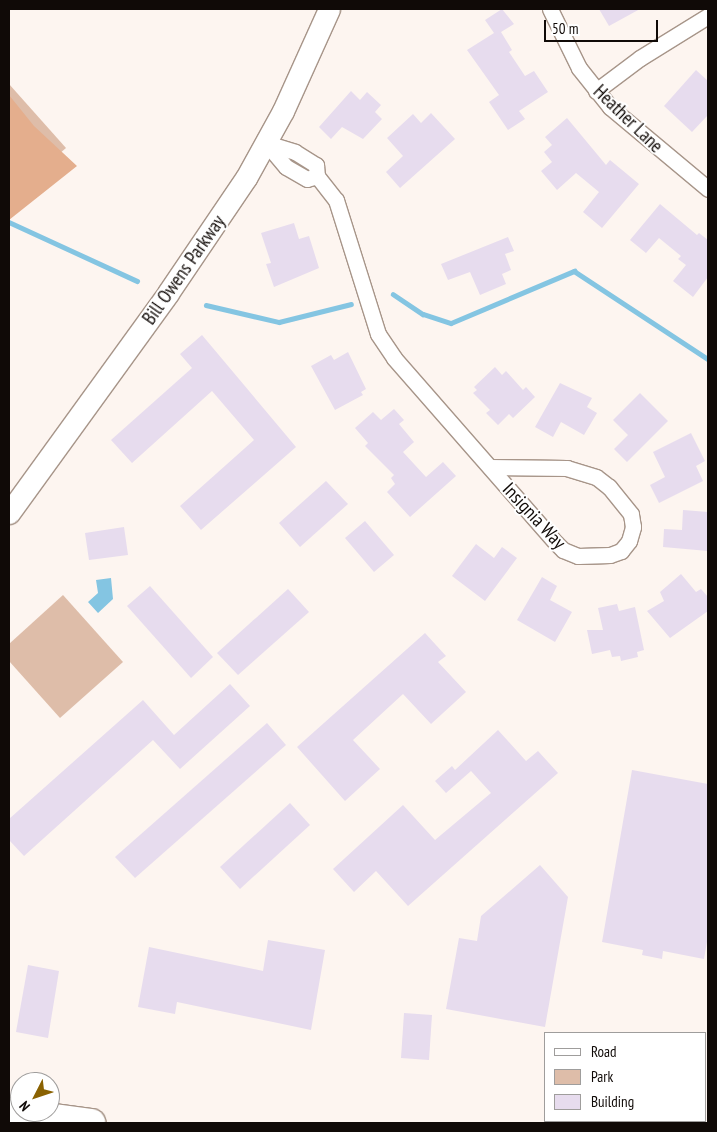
<!DOCTYPE html>
<style>
body{margin:0}
#map{position:relative;width:717px;height:1132px;overflow:hidden;background:#fdf5f0;font-family:"PT Sans Narrow",sans-serif}
div>[style]{position:absolute}
.green>*{inset:0;background:#debda9}
.forest>*{inset:0;background:#e4ae8d}
.water>*{inset:0;background:#84c5e2}
.stream>*{height:4.5px;margin:-2.25px;padding:0 2.25px;transform-origin:2.25px;border-radius:2.25px;background:#84c5e2}
.building>*{inset:0;background:#e7dcee}
.roads{filter:drop-shadow(1px 0 #a79589) drop-shadow(-1px 0 #a79589) drop-shadow(0 1px #a79589) drop-shadow(0 -1px #a79589)}
.street>*{height:15px;margin:-7.5px;padding:0 7.5px;transform-origin:7.5px;border-radius:7.5px;background:#fff}
.secondary>*{height:21px;margin:-10.5px;padding:0 10.5px;transform-origin:10.5px;border-radius:10.5px;background:#fff}
.highway>*{height:28px;margin:-14px;padding:0 14px;transform-origin:14px;border-radius:14px;background:#fff}
span{translate:-50% -50%;white-space:nowrap;text-align:center;line-height:1.15;-webkit-text-stroke:4px #fff;paint-order:stroke}
.street-label{font-size:19px;color:#100a07}
.frame{position:absolute;inset:0;border:10px solid #100a07;pointer-events:none}
.legend{position:absolute;left:544px;top:1032px;width:162px;height:90px;box-sizing:border-box;background:#fff;border:1px solid #9f9d9c;margin:0;padding:6px 9px;list-style:none;font-size:15px;color:#100a07}
.legend li{display:flex;align-items:center;gap:10px;height:25px}
.legend b{width:25px;border:1px solid #9f9d9c}
.north{position:absolute;left:10px;top:1072px;width:50px;height:50px;box-sizing:border-box;background:#fff;border:1px solid #9f9d9c;border-radius:50%;rotate:229deg;font-size:14px;font-weight:700;line-height:20px;text-align:center;color:#100a07}
.north::after{content:'';display:block;margin:auto;width:18px;height:22px;background:#8a6202;clip-path:polygon(50% 0,100% 100%,50% 72%,0 100%)}
.scale{position:absolute;left:544px;top:20px;width:114px;height:22px;box-sizing:border-box;border:2px solid #100a07;border-top:0;padding-left:6px;font-size:15px;line-height:18px;white-space:nowrap;color:#100a07;-webkit-text-stroke:4px #fff;paint-order:stroke}
</style>
<div id="map">
<div class="green">
<div style="clip-path:polygon(9px 84px,66px 148px,9px 197px)"></div>
<div style="clip-path:polygon(63px 595px,123px 662px,60px 718px,9px 661px,9px 644px)"></div>
</div>
<div class="forest">
<div style="clip-path:polygon(9px 95px,34px 126px,77px 166px,9px 220px)"></div>
</div>
<div class="water">
<div style="clip-path:polygon(111px 578px,113px 599px,98px 613px,88px 602px,98px 593px,96px 580px)"></div>
</div>
<div class="stream">
<div style="left:9px;top:222px;width:141px;rotate:24.7deg"></div>
<div style="left:393px;top:294px;width:36px;rotate:34deg"></div>
<div style="left:423px;top:314px;width:29px;rotate:18deg"></div>
<div style="left:451px;top:323px;width:134px;rotate:-22.9deg"></div>
<div style="left:574px;top:271px;width:160px;rotate:33.3deg"></div>
<div style="left:206px;top:305px;width:75px;rotate:13.1deg"></div>
<div style="left:279px;top:322px;width:74px;rotate:-14deg"></div>
</div>
<div class="building">
<div style="clip-path:polygon(502px 9px,514px 24px,501px 32px,512px 50px,509px 52px,525px 76px,534px 71px,548px 92px,519px 111px,525px 119px,508px 130px,489px 102px,499px 95px,467px 50px,494px 33px,485px 20px)"></div>
<div style="clip-path:polygon(599px 9px,640px 9px,609px 26px)"></div>
<div style="clip-path:polygon(696px 70px,708px 81px,708px 115px,692px 132px,664px 106px)"></div>
<div style="clip-path:polygon(351px 91px,360px 100px,367px 92px,381px 105px,375px 112px,382px 119px,363px 139px,342px 127px,331px 139px,319px 127px)"></div>
<div style="clip-path:polygon(431px 113px,455px 139px,400px 188px,386px 172px,403px 156px,387px 138px,413px 114px,421px 123px)"></div>
<div style="clip-path:polygon(567px 118px,606px 165px,610px 160px,639px 184px,602px 228px,583px 212px,599px 192px,576px 173px,557px 190px,541px 171px,552px 162px,544px 152px,552px 145px,545px 137px)"></div>
<div style="clip-path:polygon(660px 204px,697px 235px,699px 233px,708px 240px,708px 277px,693px 297px,673px 281px,686px 265px,678px 259px,681px 256px,659px 238px,646px 253px,630px 240px)"></div>
<div style="clip-path:polygon(294px 223px,299px 239px,309px 236px,319px 268px,274px 287px,266px 264px,271px 263px,261px 233px)"></div>
<div style="clip-path:polygon(508px 237px,514px 251px,505px 254px,511px 270px,502px 274px,506px 284px,480px 295px,470px 272px,448px 280px,441px 264px)"></div>
<div style="clip-path:polygon(202px 335px,296px 447px,201px 530px,180px 506px,254px 440px,212px 391px,132px 463px,111px 440px,192px 368px,180px 354px)"></div>
<div style="clip-path:polygon(348px 352px,366px 389px,361px 392px,363px 395px,335px 410px,311px 366px,331px 355px,334px 360px)"></div>
<div style="clip-path:polygon(495px 367px,502px 375px,506px 371px,523px 390px,526px 387px,535px 397px,513px 418px,509px 414px,498px 425px,486px 413px,490px 410px,473px 393px,477px 390px,474px 387px)"></div>
<div style="clip-path:polygon(560px 383px,592px 398px,587px 407px,597px 413px,584px 435px,561px 422px,553px 437px,535px 427px)"></div>
<div style="clip-path:polygon(640px 393px,668px 421px,627px 462px,614px 449px,628px 435px,613px 420px)"></div>
<div style="clip-path:polygon(394px 409px,404px 420px,399px 424px,414px 442px,403px 452px,426px 477px,443px 462px,456px 476px,410px 517px,387px 492px,395px 484px,391px 478px,394px 475px,365px 446px,368px 443px,355px 428px,373px 412px,381px 420px)"></div>
<div style="clip-path:polygon(691px 433px,705px 461px,696px 466px,703px 481px,659px 503px,650px 485px,665px 477px,653px 452px)"></div>
<div style="clip-path:polygon(326px 481px,348px 504px,300px 547px,279px 523px)"></div>
<div style="clip-path:polygon(683px 510px,708px 512px,708px 551px,663px 547px,664px 529px,682px 530px)"></div>
<div style="clip-path:polygon(365px 521px,394px 555px,374px 572px,345px 538px)"></div>
<div style="clip-path:polygon(124px 527px,128px 555px,89px 560px,85px 533px)"></div>
<div style="clip-path:polygon(476px 544px,494px 558px,502px 547px,517px 558px,485px 601px,452px 576px)"></div>
<div style="clip-path:polygon(681px 574px,696px 592px,701px 589px,708px 597px,708px 611px,670px 638px,647px 611px,664px 601px,660px 592px)"></div>
<div style="clip-path:polygon(542px 577px,557px 586px,550px 600px,572px 612px,555px 642px,517px 620px)"></div>
<div style="clip-path:polygon(150px 586px,213px 657px,191px 678px,127px 606px)"></div>
<div style="clip-path:polygon(288px 589px,309px 612px,238px 675px,217px 653px)"></div>
<div style="clip-path:polygon(617px 604px,619px 611px,635px 607px,644px 650px,637px 652px,638px 657px,621px 661px,620px 656px,612px 657px,610px 650px,592px 654px,587px 630px,603px 630px,598px 608px)"></div>
<div style="clip-path:polygon(425px 633px,446px 656px,438px 662px,466px 692px,431px 724px,403px 694px,353px 740px,380px 769px,345px 801px,297px 747px)"></div>
<div style="clip-path:polygon(230px 684px,250px 706px,180px 769px,153px 740px,24px 856px,9px 840px,9px 819px,143px 700px,174px 735px)"></div>
<div style="clip-path:polygon(267px 723px,286px 745px,135px 878px,115px 857px)"></div>
<div style="clip-path:polygon(498px 730px,526px 761px,538px 751px,558px 773px,408px 906px,376px 871px,354px 892px,333px 869px,403px 805px,435px 840px,491px 793px,471px 771px,446px 793px,435px 781px,452px 766px,455px 770px)"></div>
<div style="clip-path:polygon(632px 770px,708px 784px,708px 936px,704px 959px,663px 951px,662px 959px,642px 955px,643px 950px,602px 942px)"></div>
<div style="clip-path:polygon(290px 803px,310px 825px,240px 889px,220px 867px)"></div>
<div style="clip-path:polygon(540px 865px,568px 897px,545px 1027px,446px 1009px,459px 938px,477px 941px,481px 916px)"></div>
<div style="clip-path:polygon(268px 940px,325px 950px,311px 1030px,177px 1002px,175px 1014px,138px 1007px,149px 947px,263px 971px)"></div>
<div style="clip-path:polygon(28px 965px,59px 971px,48px 1038px,16px 1032px)"></div>
<div style="clip-path:polygon(404px 1013px,432px 1015px,429px 1060px,401px 1058px)"></div>
</div>
<div class="roads">
<div class="street">
<div style="left:550px;top:9px;width:66px;rotate:63.8deg"></div>
<div style="left:579px;top:68px;width:50px;rotate:51.5deg"></div>
<div style="left:610px;top:107px;width:128px;rotate:39.9deg"></div>
<div style="left:596px;top:91px;width:55px;rotate:-36.9deg"></div>
<div style="left:640px;top:58px;width:80px;rotate:-31.7deg"></div>
<div style="left:266px;top:143px;width:30px;rotate:17deg"></div>
<div style="left:295px;top:152px;width:25px;rotate:32deg"></div>
<div style="left:316px;top:165px;width:11px;rotate:85deg"></div>
<div style="left:317px;top:176px;width:10px;rotate:163deg"></div>
<div style="left:307px;top:179px;width:24px;rotate:-150deg"></div>
<div style="left:286px;top:167px;width:31px;rotate:-130deg"></div>
<div style="left:317px;top:176px;width:31px;rotate:52deg"></div>
<div style="left:336px;top:200px;width:140px;rotate:72.6deg"></div>
<div style="left:378px;top:334px;width:29px;rotate:56deg"></div>
<div style="left:394px;top:358px;width:246px;rotate:48.8deg"></div>
<div style="left:556px;top:543px;width:10px;rotate:45deg"></div>
<div style="left:563px;top:550px;width:16px;rotate:22deg"></div>
<div style="left:578px;top:556px;width:32px;rotate:-2deg"></div>
<div style="left:610px;top:555px;width:12px;rotate:-20deg"></div>
<div style="left:621px;top:551px;width:13px;rotate:-51deg"></div>
<div style="left:629px;top:541px;width:15px;rotate:-74deg"></div>
<div style="left:633px;top:527px;width:13px;rotate:-99deg"></div>
<div style="left:631px;top:514px;width:35px;rotate:-129deg"></div>
<div style="left:609px;top:487px;width:16px;rotate:-142deg"></div>
<div style="left:596px;top:477px;width:30px;rotate:-163deg"></div>
<div style="left:567px;top:468px;width:77px;rotate:-179.3deg"></div>
</div>
<div class="secondary">
<div style="left:9px;top:513px;width:271px;rotate:-54.1deg"></div>
<div style="left:168px;top:293px;width:139px;rotate:-55.9deg"></div>
<div style="left:246px;top:178px;width:77px;rotate:-61.1deg"></div>
<div style="left:283px;top:111px;width:112px;rotate:-65.7deg"></div>
</div>
<div class="highway">
<div style="left:9px;top:1112px;width:83px;rotate:7.6deg"></div>
</div>
</div>
<div class="street-label">
<span style="left:628px;top:119px;rotate:44deg">Heather Lane</span>
<span style="left:184px;top:270px;rotate:-55deg">Bill Owens Parkway</span>
<span style="left:534px;top:516px;rotate:47deg">Insignia Way</span>
</div>
<div class="frame"></div>
<ul class="legend">
<li><b style="height:6px;background:#fff"></b>Road</li>
<li><b style="height:14px;background:#debda9"></b>Park</li>
<li><b style="height:14px;background:#e7dcee"></b>Building</li>
</ul>
<div class="north">N</div>
<div class="scale">50 m</div>
</div>
